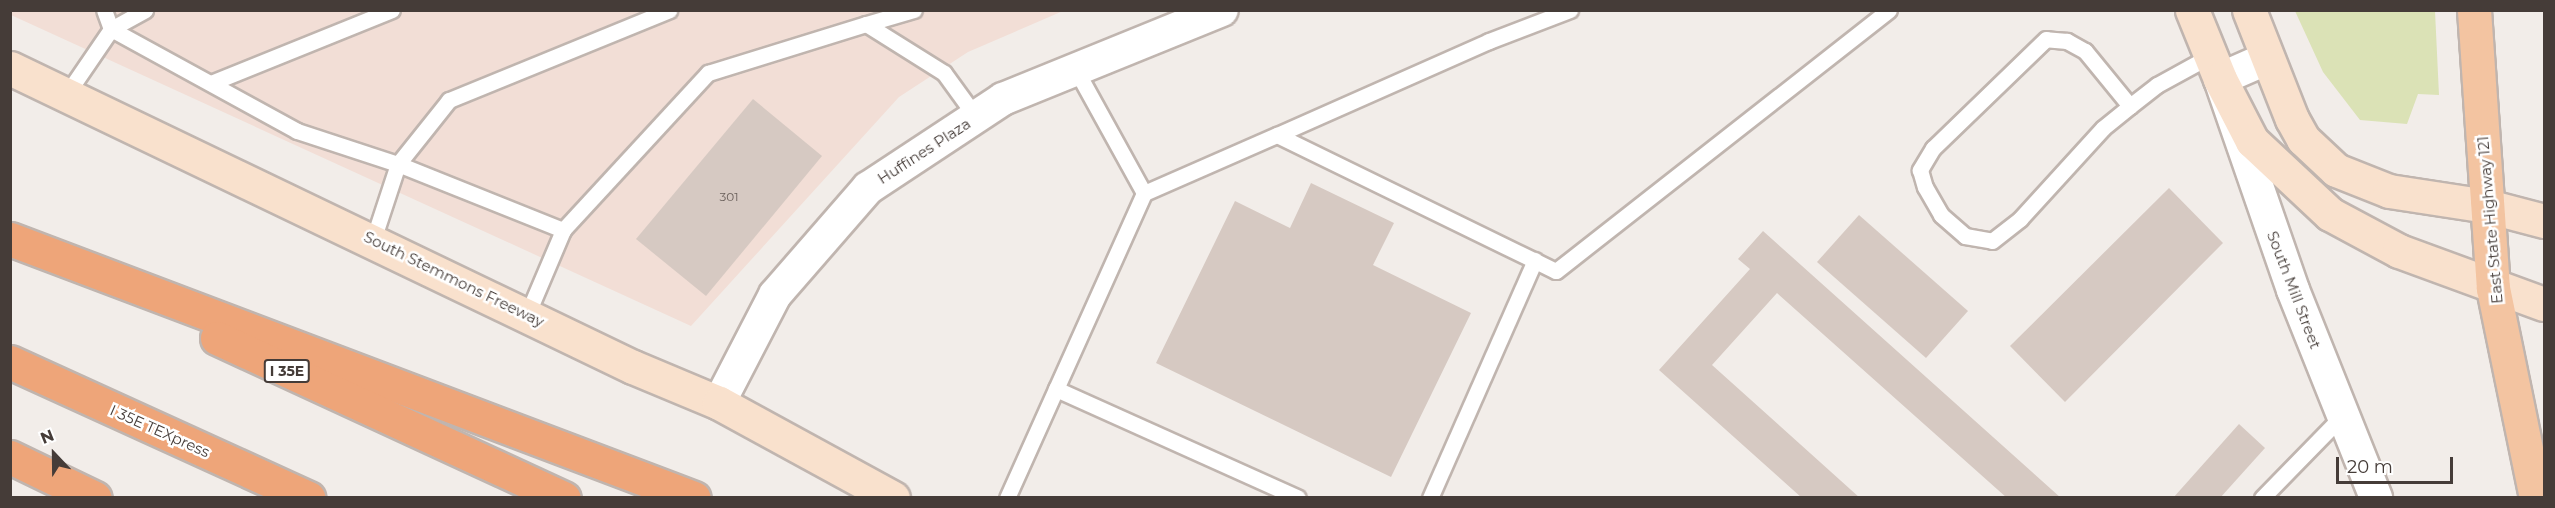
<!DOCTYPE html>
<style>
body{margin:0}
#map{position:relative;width:2555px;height:508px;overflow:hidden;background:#f2ede9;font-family:Montserrat,sans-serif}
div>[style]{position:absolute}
.commercial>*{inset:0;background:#f2ded6}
.green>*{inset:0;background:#dbe2b6}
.building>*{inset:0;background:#d6c9c2}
.roads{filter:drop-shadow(2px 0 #c0b5af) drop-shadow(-2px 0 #c0b5af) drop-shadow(0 2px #c0b5af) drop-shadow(0 -2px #c0b5af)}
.service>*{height:15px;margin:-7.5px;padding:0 7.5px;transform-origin:7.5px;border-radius:7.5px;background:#fff}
.minor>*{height:32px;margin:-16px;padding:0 16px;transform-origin:16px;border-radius:16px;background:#fff}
.secondary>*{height:33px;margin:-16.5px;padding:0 16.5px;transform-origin:16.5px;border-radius:16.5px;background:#f9e1cd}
.primary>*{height:33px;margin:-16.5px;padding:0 16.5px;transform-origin:16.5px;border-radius:16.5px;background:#f3c4a1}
.motorway>*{height:33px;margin:-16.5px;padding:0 16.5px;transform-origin:16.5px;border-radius:16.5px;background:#eea579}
span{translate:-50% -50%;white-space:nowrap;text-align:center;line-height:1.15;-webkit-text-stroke:5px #fff;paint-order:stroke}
.number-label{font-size:12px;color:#695f5a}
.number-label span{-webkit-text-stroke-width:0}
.shield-label span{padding:2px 4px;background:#fff;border:2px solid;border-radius:4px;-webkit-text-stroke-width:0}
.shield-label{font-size:14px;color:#453c38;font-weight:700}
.street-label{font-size:15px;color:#453c38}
.frame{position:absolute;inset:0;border:12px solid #453c38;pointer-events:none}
.north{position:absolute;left:24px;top:424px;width:60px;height:60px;-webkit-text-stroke:4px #fff;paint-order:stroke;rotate:338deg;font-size:16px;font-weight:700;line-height:24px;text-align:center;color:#453c38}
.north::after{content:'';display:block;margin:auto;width:21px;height:27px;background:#453c38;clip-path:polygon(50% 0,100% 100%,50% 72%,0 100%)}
.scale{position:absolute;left:2336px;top:457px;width:117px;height:27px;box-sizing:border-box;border:3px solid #453c38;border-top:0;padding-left:8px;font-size:18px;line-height:21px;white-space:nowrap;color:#453c38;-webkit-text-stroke:4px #fff;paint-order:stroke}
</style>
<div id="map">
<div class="commercial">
<div style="clip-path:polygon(11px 10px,1063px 11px,968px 52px,899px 97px,691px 326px,11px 15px)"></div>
</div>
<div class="green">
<div style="clip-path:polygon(2295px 11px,2435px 11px,2439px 95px,2418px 94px,2407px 124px,2360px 120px,2323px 72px)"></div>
</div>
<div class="building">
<div style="clip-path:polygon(753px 99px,822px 156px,706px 296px,636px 239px)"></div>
<div style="clip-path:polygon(1311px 183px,1394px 223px,1373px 265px,1471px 313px,1391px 477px,1156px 363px,1235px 201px,1290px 228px)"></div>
<div style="clip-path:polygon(2169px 188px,2223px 243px,2065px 402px,2010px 346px)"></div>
<div style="clip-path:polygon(1859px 215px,1968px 311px,1926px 358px,1817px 262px)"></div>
<div style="clip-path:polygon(1763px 231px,2061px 498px,2007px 498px,1777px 293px,1712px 365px,1860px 498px,1802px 498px,1659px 370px,1750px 269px,1738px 259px)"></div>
<div style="clip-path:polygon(2239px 424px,2265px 448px,2220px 498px,2173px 498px)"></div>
</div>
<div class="roads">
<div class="service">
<div style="left:1570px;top:10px;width:87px;rotate:159.1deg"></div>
<div style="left:1489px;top:41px;width:232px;rotate:156.1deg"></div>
<div style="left:1277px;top:135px;width:310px;rotate:26deg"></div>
<div style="left:1556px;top:271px;width:423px;rotate:-38.1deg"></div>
<div style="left:866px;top:24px;width:50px;rotate:-16.3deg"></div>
<div style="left:111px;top:29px;width:212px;rotate:28.7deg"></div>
<div style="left:297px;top:131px;width:106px;rotate:18.1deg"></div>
<div style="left:398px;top:164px;width:178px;rotate:21.8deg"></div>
<div style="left:563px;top:230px;width:214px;rotate:-47.3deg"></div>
<div style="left:708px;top:73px;width:165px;rotate:-17.2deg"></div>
<div style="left:866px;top:24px;width:92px;rotate:32.1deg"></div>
<div style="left:944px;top:73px;width:54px;rotate:54deg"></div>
<div style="left:111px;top:29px;width:39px;rotate:-29deg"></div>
<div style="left:211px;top:83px;width:195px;rotate:-22deg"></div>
<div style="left:66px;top:95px;width:80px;rotate:-55.7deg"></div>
<div style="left:111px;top:29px;width:20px;rotate:-110deg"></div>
<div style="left:2130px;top:106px;width:71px;rotate:-129.3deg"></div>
<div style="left:2085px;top:51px;width:21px;rotate:-151deg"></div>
<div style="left:2067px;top:41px;width:21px;rotate:-175deg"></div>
<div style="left:2046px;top:39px;width:157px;rotate:136deg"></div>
<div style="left:1933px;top:148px;width:26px;rotate:121deg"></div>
<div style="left:1920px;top:170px;width:18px;rotate:74deg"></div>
<div style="left:1925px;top:187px;width:32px;rotate:60deg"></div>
<div style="left:1941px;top:215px;width:32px;rotate:41deg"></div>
<div style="left:1965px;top:236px;width:27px;rotate:10deg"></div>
<div style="left:1992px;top:241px;width:36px;rotate:-38deg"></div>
<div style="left:2020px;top:219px;width:123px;rotate:-47.6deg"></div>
<div style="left:2103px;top:128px;width:35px;rotate:-39deg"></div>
<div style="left:2130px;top:106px;width:34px;rotate:-38deg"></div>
<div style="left:2157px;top:85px;width:60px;rotate:-28.7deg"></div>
<div style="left:1144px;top:193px;width:145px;rotate:-23.6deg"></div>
<div style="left:373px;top:240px;width:80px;rotate:-71.8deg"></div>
<div style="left:398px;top:164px;width:82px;rotate:-51.4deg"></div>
<div style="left:449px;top:100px;width:238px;rotate:-22.2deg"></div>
<div style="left:527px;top:315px;width:92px;rotate:-67deg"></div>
<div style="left:1056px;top:389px;width:265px;rotate:24.2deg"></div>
<div style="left:1007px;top:498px;width:334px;rotate:-65.8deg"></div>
<div style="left:1144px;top:193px;width:141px;rotate:-118.9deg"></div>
<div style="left:1430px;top:498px;width:260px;rotate:-66.2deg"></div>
<div style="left:2262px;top:498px;width:116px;rotate:-45.7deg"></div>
</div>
<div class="minor">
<div style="left:2268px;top:58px;width:52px;rotate:156.4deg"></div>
<div style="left:2220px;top:79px;width:223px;rotate:70.9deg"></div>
<div style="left:2293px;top:290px;width:224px;rotate:68.2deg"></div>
<div style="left:719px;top:403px;width:122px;rotate:-62.6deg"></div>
<div style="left:775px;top:295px;width:142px;rotate:-49deg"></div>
<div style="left:868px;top:188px;width:162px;rotate:-33.4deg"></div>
<div style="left:1003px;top:99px;width:236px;rotate:-22.1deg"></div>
</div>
<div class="secondary">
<div style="left:2192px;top:10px;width:74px;rotate:67.9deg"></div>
<div style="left:2220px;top:79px;width:70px;rotate:62.7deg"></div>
<div style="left:2252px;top:141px;width:107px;rotate:43.1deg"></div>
<div style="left:2330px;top:214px;width:78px;rotate:28.2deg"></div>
<div style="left:2399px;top:251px;width:154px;rotate:20.1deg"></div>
<div style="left:2249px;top:10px;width:117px;rotate:68.5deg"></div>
<div style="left:2292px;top:119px;width:23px;rotate:61deg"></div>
<div style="left:2303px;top:139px;width:45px;rotate:43.2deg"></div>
<div style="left:2336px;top:170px;width:57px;rotate:21.6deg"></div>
<div style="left:2389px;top:191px;width:99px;rotate:8.7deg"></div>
<div style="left:2487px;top:206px;width:59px;rotate:14.7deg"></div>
<div style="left:10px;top:68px;width:691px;rotate:25.64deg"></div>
<div style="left:633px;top:367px;width:93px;rotate:22.7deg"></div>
<div style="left:719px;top:403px;width:198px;rotate:28.6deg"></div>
</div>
<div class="primary">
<div style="left:2474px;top:10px;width:279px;rotate:86.1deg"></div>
<div style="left:2493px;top:288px;width:214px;rotate:78.4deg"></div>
</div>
<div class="motorway">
<div style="left:10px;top:239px;width:731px;rotate:20.74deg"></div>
<div style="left:217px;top:338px;width:382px;rotate:24.8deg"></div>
<div style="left:10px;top:362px;width:328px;rotate:24.5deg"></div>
<div style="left:10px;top:457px;width:94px;rotate:25.8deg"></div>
</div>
</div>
<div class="number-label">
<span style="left:729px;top:197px">301</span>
</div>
<div class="shield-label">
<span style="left:287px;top:371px">I 35E</span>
</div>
<div class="street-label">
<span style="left:924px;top:151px;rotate:-33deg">Huffines Plaza</span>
<span style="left:2490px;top:220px;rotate:-95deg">East State Highway 121</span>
<span style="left:454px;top:279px;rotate:26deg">South Stemmons Freeway</span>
<span style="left:2294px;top:290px;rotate:69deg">South Mill Street</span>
<span style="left:160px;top:431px;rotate:24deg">I 35E TEXpress</span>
</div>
<div class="frame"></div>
<div class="north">N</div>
<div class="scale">20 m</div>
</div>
